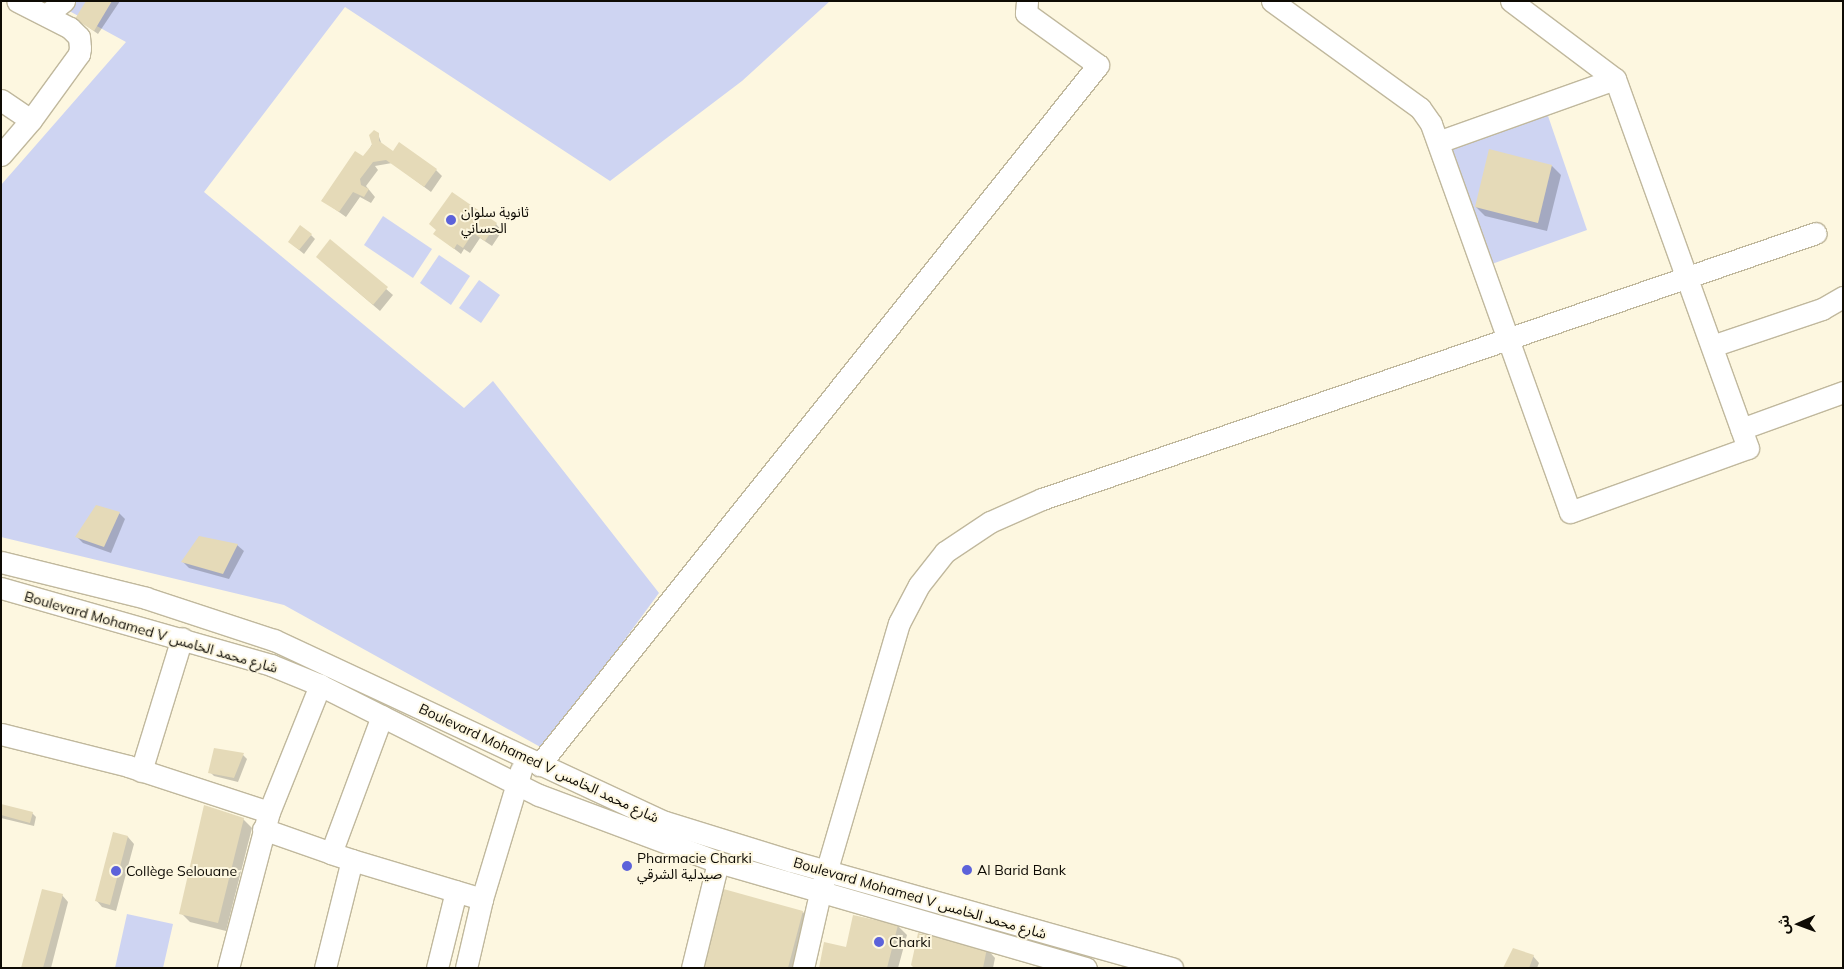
<!DOCTYPE html>
<meta charset="utf-8">
<style>
body{margin:0}
#map{position:relative;width:1844px;height:969px;overflow:hidden;background:#fdf7e0;font-family:Mulish,"Noto Sans Arabic",sans-serif}
div>[style]{position:absolute}
.green>*{inset:0;background:#ced4f2}
.shadow>*{inset:0;background:#0003}
.building>*{inset:0;background:#e5dab8}
.roads{filter:drop-shadow(1px 0 #c0b89d) drop-shadow(-1px 0 #c0b89d) drop-shadow(0 1px #c0b89d) drop-shadow(0 -1px #c0b89d)}
.minor>*{height:21px;margin:-10.5px;padding:0 10.5px;transform-origin:10.5px;border-radius:10.5px;background:#fff}
.dots>*{width:14px;height:14px;translate:-50% -50%;box-sizing:border-box;border:2px solid #fdf7e0;border-radius:50%}
span{translate:-50% -50%;white-space:nowrap;text-align:center;line-height:1.15;-webkit-text-stroke:4px #fdf7e0;paint-order:stroke}
.poi-label{font-size:14px;color:#0e0b04}
.left{translate:0 -50%;text-align:left}
.street-label{font-size:14px;color:#0e0b04}
.frame{position:absolute;inset:0;border:2px solid #0e0b04;pointer-events:none}
.north{position:absolute;left:1774px;top:899px;width:50px;height:50px;-webkit-text-stroke:4px #fdf7e0;paint-order:stroke;rotate:268deg;font-size:14px;font-weight:700;line-height:20px;text-align:center;color:#0e0b04}
.north::after{content:'';display:block;margin:auto;width:18px;height:22px;background:#0e0b04;clip-path:polygon(50% 0,100% 100%,50% 72%,0 100%)}
</style>
<div id="map">
<div class="green">
<div style="clip-path:polygon(51px 1px,830px 1px,742px 81px,610px 181px,345px 7px,204px 192px,464px 408px,493px 381px,659px 593px,544px 749px,284px 605px,1px 537px,1px 185px,126px 42px)"></div>
<div style="clip-path:polygon(1546px 110px,1587px 230px,1489px 265px,1447px 144px)"></div>
<div style="clip-path:polygon(383px 216px,432px 249px,413px 278px,364px 245px)"></div>
<div style="clip-path:polygon(439px 255px,470px 276px,451px 305px,420px 283px)"></div>
<div style="clip-path:polygon(479px 280px,500px 295px,481px 323px,459px 308px)"></div>
<div style="clip-path:polygon(127px 914px,173px 924px,163px 968px,115px 968px)"></div>
</div>
<div class="shadow">
<div style="clip-path:polygon(88px 1px,120px 1px,98px 34px,77px 19px)"></div>
<div style="clip-path:polygon(378px 134px,382px 145px,393px 153px,436px 170px,442px 176px,431px 192px,392px 163px,375px 166px,378px 170px,366px 186px,375px 197px,371px 203px,360px 197px,346px 217px,322px 200px,364px 158px)"></div>
<div style="clip-path:polygon(1490px 151px,1552px 166px,1561px 175px,1547px 231px,1485px 216px,1476px 207px)"></div>
<div style="clip-path:polygon(496px 224px,502px 231px,492px 246px,480px 238px,470px 253px,464px 249px,461px 254px,435px 234px)"></div>
<div style="clip-path:polygon(311px 235px,315px 239px,304px 254px,293px 245px)"></div>
<div style="clip-path:polygon(331px 241px,393px 295px,380px 311px,324px 263px)"></div>
<div style="clip-path:polygon(119px 513px,125px 519px,111px 553px,83px 543px,77px 537px)"></div>
<div style="clip-path:polygon(237px 545px,244px 551px,229px 579px,189px 568px,183px 562px)"></div>
<div style="clip-path:polygon(215px 749px,243px 755px,247px 759px,238px 782px,214px 776px,210px 772px)"></div>
<div style="clip-path:polygon(1px 805px,32px 813px,36px 817px,34px 826px,1px 818px)"></div>
<div style="clip-path:polygon(243px 819px,252px 828px,226px 931px,190px 922px,181px 913px)"></div>
<div style="clip-path:polygon(114px 834px,128px 837px,134px 844px,116px 911px,102px 907px,96px 900px)"></div>
<div style="clip-path:polygon(62px 895px,68px 902px,51px 968px,23px 968px)"></div>
<div style="clip-path:polygon(803px 912px,811px 921px,799px 968px,699px 968px)"></div>
<div style="clip-path:polygon(854px 917px,898px 926px,907px 935px,898px 968px,820px 968px,847px 949px)"></div>
<div style="clip-path:polygon(987px 949px,995px 958px,993px 968px,915px 968px)"></div>
<div style="clip-path:polygon(1533px 956px,1539px 963px,1537px 968px,1504px 968px)"></div>
</div>
<div class="building">
<div style="clip-path:polygon(86px 1px,112px 1px,94px 31px,75px 19px)"></div>
<div style="clip-path:polygon(374px 130px,379px 133px,379px 141px,393px 151px,399px 142px,437px 169px,424px 187px,386px 160px,373px 162px,360px 179px,361px 185px,369px 189px,364px 197px,353px 192px,339px 212px,321px 201px,355px 151px,363px 156px,372px 145px,369px 135px)"></div>
<div style="clip-path:polygon(1489px 149px,1552px 165px,1538px 223px,1475px 207px)"></div>
<div style="clip-path:polygon(452px 192px,497px 223px,485px 241px,473px 233px,463px 248px,457px 244px,454px 249px,433px 234px,436px 230px,429px 224px)"></div>
<div style="clip-path:polygon(300px 225px,312px 234px,299px 250px,288px 242px)"></div>
<div style="clip-path:polygon(330px 239px,388px 287px,373px 305px,316px 257px)"></div>
<div style="clip-path:polygon(96px 505px,120px 512px,104px 547px,75px 537px)"></div>
<div style="clip-path:polygon(199px 536px,238px 544px,223px 574px,181px 562px)"></div>
<div style="clip-path:polygon(214px 748px,244px 753px,234px 778px,208px 773px)"></div>
<div style="clip-path:polygon(1px 804px,33px 812px,30px 823px,1px 815px)"></div>
<div style="clip-path:polygon(204px 805px,244px 818px,218px 923px,179px 914px)"></div>
<div style="clip-path:polygon(113px 832px,128px 836px,110px 905px,95px 901px)"></div>
<div style="clip-path:polygon(720px 888px,803px 911px,788px 968px,698px 968px)"></div>
<div style="clip-path:polygon(42px 889px,63px 894px,43px 968px,21px 968px)"></div>
<div style="clip-path:polygon(853px 915px,898px 925px,887px 968px,819px 968px,824px 942px,846px 947px)"></div>
<div style="clip-path:polygon(918px 933px,987px 948px,983px 968px,914px 968px,911px 965px)"></div>
<div style="clip-path:polygon(1513px 948px,1534px 955px,1529px 968px,1503px 968px)"></div>
</div>
<div class="roads">
<div class="minor">
<div style="left:1272px;top:1px;width:183px;rotate:35.9deg"></div>
<div style="left:1420px;top:108px;width:19px;rotate:55deg"></div>
<div style="left:1431px;top:124px;width:412px;rotate:70.3deg"></div>
<div style="left:1570px;top:512px;width:189px;rotate:-19.8deg"></div>
<div style="left:1748px;top:448px;width:392px;rotate:-109.8deg"></div>
<div style="left:1615px;top:79px;width:130px;rotate:-143.1deg"></div>
<div style="left:46px;top:15px;width:23px;rotate:-38deg"></div>
<div style="left:1px;top:100px;width:36px;rotate:34deg"></div>
<div style="left:1438px;top:142px;width:188px;rotate:-19.6deg"></div>
<div style="left:1px;top:155px;width:46px;rotate:-49.4deg"></div>
<div style="left:31px;top:120px;width:82px;rotate:-54deg"></div>
<div style="left:79px;top:54px;width:6px;rotate:-81deg"></div>
<div style="left:80px;top:48px;width:11px;rotate:-95deg"></div>
<div style="left:79px;top:37px;width:13px;rotate:-135deg"></div>
<div style="left:70px;top:28px;width:59px;rotate:-153deg"></div>
<div style="left:1712px;top:346px;width:116px;rotate:-18.6deg"></div>
<div style="left:1822px;top:309px;width:24px;rotate:-30deg"></div>
<div style="left:1741px;top:429px;width:109px;rotate:-19.9deg"></div>
<div style="left:1px;top:562px;width:149px;rotate:13.9deg"></div>
<div style="left:146px;top:598px;width:135px;rotate:18.2deg"></div>
<div style="left:274px;top:640px;width:431px;rotate:25deg"></div>
<div style="left:665px;top:822px;width:132px;rotate:17.2deg"></div>
<div style="left:791px;top:861px;width:396px;rotate:15.7deg"></div>
<div style="left:1px;top:588px;width:281px;rotate:15.9deg"></div>
<div style="left:271px;top:665px;width:53px;rotate:22.2deg"></div>
<div style="left:320px;top:685px;width:245px;rotate:26.7deg"></div>
<div style="left:539px;top:795px;width:191px;rotate:20.5deg"></div>
<div style="left:718px;top:862px;width:383px;rotate:16.1deg"></div>
<div style="left:1px;top:734px;width:131px;rotate:14.1deg"></div>
<div style="left:128px;top:766px;width:148px;rotate:18.1deg"></div>
<div style="left:539px;top:765px;width:896px;rotate:-51.39deg"></div>
<div style="left:1098px;top:65px;width:89px;rotate:-144.2deg"></div>
<div style="left:1026px;top:13px;width:12px;rotate:-85deg"></div>
<div style="left:141px;top:771px;width:139px;rotate:-72.9deg"></div>
<div style="left:263px;top:829px;width:72px;rotate:19.4deg"></div>
<div style="left:352px;top:860px;width:22px;rotate:-162deg"></div>
<div style="left:331px;top:853px;width:146px;rotate:-69.6deg"></div>
<div style="left:228px;top:968px;width:161px;rotate:-75.3deg"></div>
<div style="left:269px;top:812px;width:137px;rotate:-68.1deg"></div>
<div style="left:325px;top:968px;width:111px;rotate:-76deg"></div>
<div style="left:352px;top:860px;width:136px;rotate:16.7deg"></div>
<div style="left:437px;top:968px;width:79px;rotate:-76.1deg"></div>
<div style="left:466px;top:968px;width:71px;rotate:-76.9deg"></div>
<div style="left:482px;top:899px;width:135px;rotate:-73.2deg"></div>
<div style="left:692px;top:968px;width:109px;rotate:-76.2deg"></div>
<div style="left:803px;top:968px;width:77px;rotate:-77.2deg"></div>
<div style="left:820px;top:893px;width:281px;rotate:-73.7deg"></div>
<div style="left:899px;top:623px;width:43px;rotate:-62.2deg"></div>
<div style="left:919px;top:585px;width:42px;rotate:-51.8deg"></div>
<div style="left:945px;top:552px;width:54px;rotate:-33.7deg"></div>
<div style="left:990px;top:522px;width:57px;rotate:-23.9deg"></div>
<div style="left:1042px;top:499px;width:818px;rotate:-18.97deg"></div>
</div>
</div>
<div class="dots">
<div style="left:451px;top:220px;background:#5c62da"></div>
<div style="left:627px;top:866px;background:#5c62da"></div>
<div style="left:967px;top:870px;background:#5c62da"></div>
<div style="left:116px;top:871px;background:#5c62da"></div>
<div style="left:879px;top:942px;background:#5c62da"></div>
</div>
<div class="poi-label">
<span class="left" style="left:461px;top:220px">ثانوية سلوان<br>الحساني</span>
<span class="left" style="left:637px;top:866px">Pharmacie Charki<br>صيدلية الشرقي</span>
<span class="left" style="left:977px;top:870px">Al Barid Bank</span>
<span class="left" style="left:126px;top:871px">Collège Selouane</span>
<span class="left" style="left:889px;top:942px">Charki</span>
</div>
<div class="street-label">
<span style="left:151px;top:632px;rotate:16deg">Boulevard Mohamed V شارع محمد الخامس</span>
<span style="left:539px;top:763px;rotate:25deg">Boulevard Mohamed V شارع محمد الخامس</span>
<span style="left:920px;top:898px;rotate:16deg">Boulevard Mohamed V شارع محمد الخامس</span>
</div>
<div class="frame"></div>
<div class="north">ش</div>
</div>
